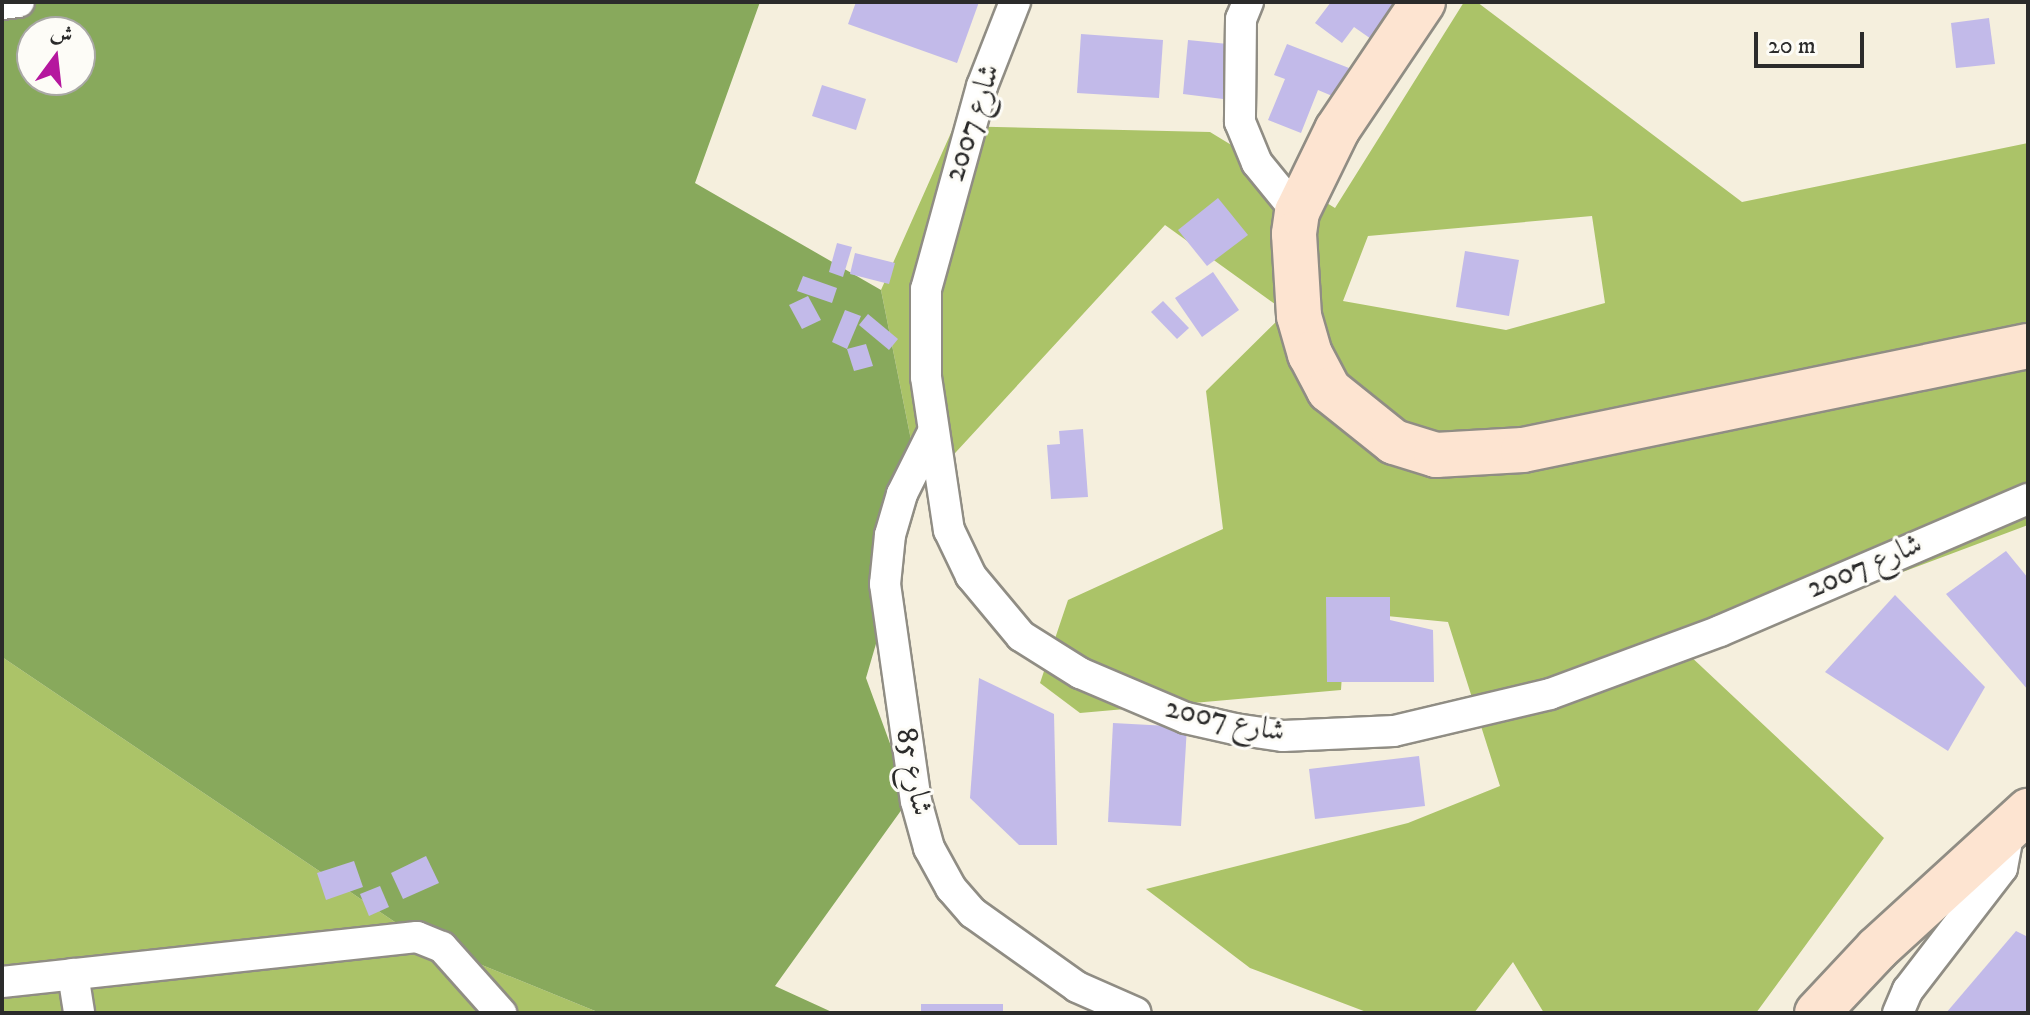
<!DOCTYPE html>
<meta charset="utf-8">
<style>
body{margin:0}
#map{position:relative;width:2030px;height:1015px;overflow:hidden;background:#f5efdd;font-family:"IM FELL DW Pica",Amiri,serif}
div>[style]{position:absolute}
.green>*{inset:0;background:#abc368}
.forest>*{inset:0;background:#88a95c}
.building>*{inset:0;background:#c2bae9}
.roads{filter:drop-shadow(2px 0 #908d84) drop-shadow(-2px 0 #908d84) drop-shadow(0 2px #908d84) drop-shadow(0 -2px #908d84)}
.minor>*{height:30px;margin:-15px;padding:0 15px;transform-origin:15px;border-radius:15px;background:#fff}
.secondary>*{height:44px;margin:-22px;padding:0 22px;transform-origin:22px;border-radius:22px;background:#fde4d1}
span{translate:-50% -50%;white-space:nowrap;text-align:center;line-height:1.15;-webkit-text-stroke:6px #fdfcf7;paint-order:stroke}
.street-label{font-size:30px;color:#2b2b2b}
.frame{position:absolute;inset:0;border:4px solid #2b2b2b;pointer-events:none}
.north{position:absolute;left:16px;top:16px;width:80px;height:80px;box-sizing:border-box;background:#fdfcf7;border:2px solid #a9a8a5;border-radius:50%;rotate:15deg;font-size:22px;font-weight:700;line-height:32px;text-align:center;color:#2b2b2b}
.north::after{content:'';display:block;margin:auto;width:28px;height:36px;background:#b5179e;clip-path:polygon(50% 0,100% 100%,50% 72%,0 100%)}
.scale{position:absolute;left:1754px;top:32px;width:110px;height:36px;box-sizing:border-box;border:4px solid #2b2b2b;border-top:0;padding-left:10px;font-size:24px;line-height:28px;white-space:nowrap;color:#2b2b2b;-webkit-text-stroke:6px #fdfcf7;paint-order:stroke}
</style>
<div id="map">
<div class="green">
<div style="clip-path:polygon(evenodd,1464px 2px,1477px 2px,1742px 202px,2028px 143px,2028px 525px,1687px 653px,1884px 838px,1756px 1013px,1544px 1013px,1513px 962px,1474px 1013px,1369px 1013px,1250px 968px,1146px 889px,1408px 823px,1500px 786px,1448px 622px,1346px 612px,1341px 690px,1080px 713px,1040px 683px,1068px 600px,1223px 529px,1206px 391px,1286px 312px,1165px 225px,921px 490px,881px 290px,954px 126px,1210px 132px,1335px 208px,1464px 2px,1592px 216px,1605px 303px,1506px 330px,1343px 301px,1368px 236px,1592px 216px)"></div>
<div style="clip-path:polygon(2px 657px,423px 941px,600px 1013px,2px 1013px)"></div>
</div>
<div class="forest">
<div style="clip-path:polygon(evenodd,2px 2px,760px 2px,695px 183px,881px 290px,921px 490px,866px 678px,910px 798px,775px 986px,834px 1013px,600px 1013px,423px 941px,2px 657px,2px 2px,32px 32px,80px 32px,80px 80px,32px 80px,32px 32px)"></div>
</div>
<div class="building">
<div style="clip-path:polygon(856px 2px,979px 2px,957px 63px,848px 24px)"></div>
<div style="clip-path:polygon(1331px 2px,1401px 2px,1374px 41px,1354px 27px,1342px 43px,1315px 23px)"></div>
<div style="clip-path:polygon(1989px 18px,1995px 64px,1956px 68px,1951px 23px)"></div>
<div style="clip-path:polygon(1081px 34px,1163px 40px,1159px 98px,1077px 93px)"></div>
<div style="clip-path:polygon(1188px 40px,1228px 44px,1223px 99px,1183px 94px)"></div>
<div style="clip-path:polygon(1287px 44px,1349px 68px,1337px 98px,1318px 90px,1301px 133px,1268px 120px,1285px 79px,1274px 75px)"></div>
<div style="clip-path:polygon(822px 85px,866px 99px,856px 130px,812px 116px)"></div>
<div style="clip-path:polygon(1218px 198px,1248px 235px,1207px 266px,1178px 230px)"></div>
<div style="clip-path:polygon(837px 243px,852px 247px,843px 277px,829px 272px)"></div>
<div style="clip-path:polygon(1465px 251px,1519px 260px,1509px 316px,1456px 307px)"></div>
<div style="clip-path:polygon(855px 253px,895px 263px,889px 284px,850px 274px)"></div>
<div style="clip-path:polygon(1213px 272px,1239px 310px,1202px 337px,1175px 298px)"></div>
<div style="clip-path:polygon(803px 276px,837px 288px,832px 303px,797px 291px)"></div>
<div style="clip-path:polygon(808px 296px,821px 320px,802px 329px,789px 305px)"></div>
<div style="clip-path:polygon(1163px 301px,1189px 328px,1177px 339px,1151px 312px)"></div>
<div style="clip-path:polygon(845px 310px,861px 316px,847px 349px,832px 342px)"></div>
<div style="clip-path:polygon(868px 314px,898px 339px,889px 350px,859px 325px)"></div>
<div style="clip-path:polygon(866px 344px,873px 366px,854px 371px,847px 349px)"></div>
<div style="clip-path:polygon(1083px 429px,1088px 497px,1051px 499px,1047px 445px,1060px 444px,1059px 431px)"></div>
<div style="clip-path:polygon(2006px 551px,2028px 578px,2028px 690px,1946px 594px)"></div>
<div style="clip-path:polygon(1895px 595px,1985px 687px,1948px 751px,1825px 672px)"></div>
<div style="clip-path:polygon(1326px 597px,1390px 597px,1390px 620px,1433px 630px,1434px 682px,1327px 682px)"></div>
<div style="clip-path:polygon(979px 678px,1054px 714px,1057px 845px,1019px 845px,970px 798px)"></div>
<div style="clip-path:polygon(1113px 723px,1187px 727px,1181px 826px,1108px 822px)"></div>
<div style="clip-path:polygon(1419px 756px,1425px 806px,1315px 819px,1309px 769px)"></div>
<div style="clip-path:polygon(426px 856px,439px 883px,403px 899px,391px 873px)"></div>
<div style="clip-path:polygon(354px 861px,363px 887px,326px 900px,317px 873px)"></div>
<div style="clip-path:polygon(380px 886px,389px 907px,369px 916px,360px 894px)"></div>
<div style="clip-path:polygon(2016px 931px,2028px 937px,2028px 1013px,1946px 1013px)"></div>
<div style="clip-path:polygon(921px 1004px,1003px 1004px,1003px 1013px,921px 1013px)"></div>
</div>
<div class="roads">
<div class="minor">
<div style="left:1015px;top:2px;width:90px;rotate:111.4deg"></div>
<div style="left:982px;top:86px;width:211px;rotate:105.4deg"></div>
<div style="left:926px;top:289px;width:88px;rotate:90deg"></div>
<div style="left:926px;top:377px;width:155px;rotate:81.5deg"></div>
<div style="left:949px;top:530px;width:51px;rotate:64.4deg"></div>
<div style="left:971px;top:576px;width:78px;rotate:50.2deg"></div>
<div style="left:1021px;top:636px;width:70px;rotate:32.1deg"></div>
<div style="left:1080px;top:673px;width:115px;rotate:23deg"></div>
<div style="left:1186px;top:718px;width:50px;rotate:12.7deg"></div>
<div style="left:1235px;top:729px;width:49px;rotate:8.3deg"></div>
<div style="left:1283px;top:736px;width:111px;rotate:-2.6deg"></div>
<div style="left:1394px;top:731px;width:160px;rotate:-13.3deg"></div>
<div style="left:1550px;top:694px;width:181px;rotate:-20.3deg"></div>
<div style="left:1720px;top:631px;width:335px;rotate:-23.2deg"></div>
<div style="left:1248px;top:2px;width:18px;rotate:112deg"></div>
<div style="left:1241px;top:19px;width:103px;rotate:90.6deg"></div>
<div style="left:1240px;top:122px;width:44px;rotate:67.5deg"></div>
<div style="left:1257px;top:163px;width:63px;rotate:50.8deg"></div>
<div style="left:2px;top:4px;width:17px;rotate:-7deg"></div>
<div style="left:932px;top:434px;width:67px;rotate:116.6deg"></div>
<div style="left:902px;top:494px;width:43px;rotate:106.3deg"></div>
<div style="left:890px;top:535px;width:49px;rotate:95.8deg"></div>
<div style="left:885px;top:584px;width:219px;rotate:81.9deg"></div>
<div style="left:916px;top:801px;width:49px;rotate:74.5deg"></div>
<div style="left:929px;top:848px;width:46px;rotate:61.2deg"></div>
<div style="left:951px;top:888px;width:33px;rotate:49deg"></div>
<div style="left:973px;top:913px;width:128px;rotate:35.4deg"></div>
<div style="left:1077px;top:987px;width:64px;rotate:23.8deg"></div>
<div style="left:73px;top:974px;width:39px;rotate:81deg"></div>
<div style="left:2px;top:982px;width:417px;rotate:-6.2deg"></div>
<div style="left:417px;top:937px;width:27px;rotate:22deg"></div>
<div style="left:442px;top:947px;width:89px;rotate:48.2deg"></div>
<div style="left:1898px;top:1013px;width:25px;rotate:-67deg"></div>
<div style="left:1908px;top:990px;width:154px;rotate:-52.4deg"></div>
<div style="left:2002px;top:868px;width:44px;rotate:-79.5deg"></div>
</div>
<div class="secondary">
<div style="left:1423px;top:2px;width:154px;rotate:123.9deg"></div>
<div style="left:1337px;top:130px;width:91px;rotate:116deg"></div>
<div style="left:1297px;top:212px;width:22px;rotate:98deg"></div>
<div style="left:1294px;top:234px;width:82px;rotate:86.5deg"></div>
<div style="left:1299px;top:316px;width:40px;rotate:74deg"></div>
<div style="left:1310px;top:354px;width:41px;rotate:62.2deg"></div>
<div style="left:1329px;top:390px;width:83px;rotate:38.7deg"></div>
<div style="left:1394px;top:442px;width:44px;rotate:17.2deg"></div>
<div style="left:1436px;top:455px;width:87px;rotate:-3.3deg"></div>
<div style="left:1523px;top:450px;width:516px;rotate:-11.64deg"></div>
<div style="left:1817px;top:1013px;width:88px;rotate:-46.8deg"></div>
<div style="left:1877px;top:949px;width:205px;rotate:-42.4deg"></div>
</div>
</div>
<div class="street-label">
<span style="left:973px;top:123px;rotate:-72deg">شارع 2007</span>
<span style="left:1865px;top:567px;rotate:-23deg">شارع 2007</span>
<span style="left:1225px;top:721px;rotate:12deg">شارع 2007</span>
<span style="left:913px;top:772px;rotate:79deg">شارع 85</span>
</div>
<div class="frame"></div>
<div class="north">ش</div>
<div class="scale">20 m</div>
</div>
